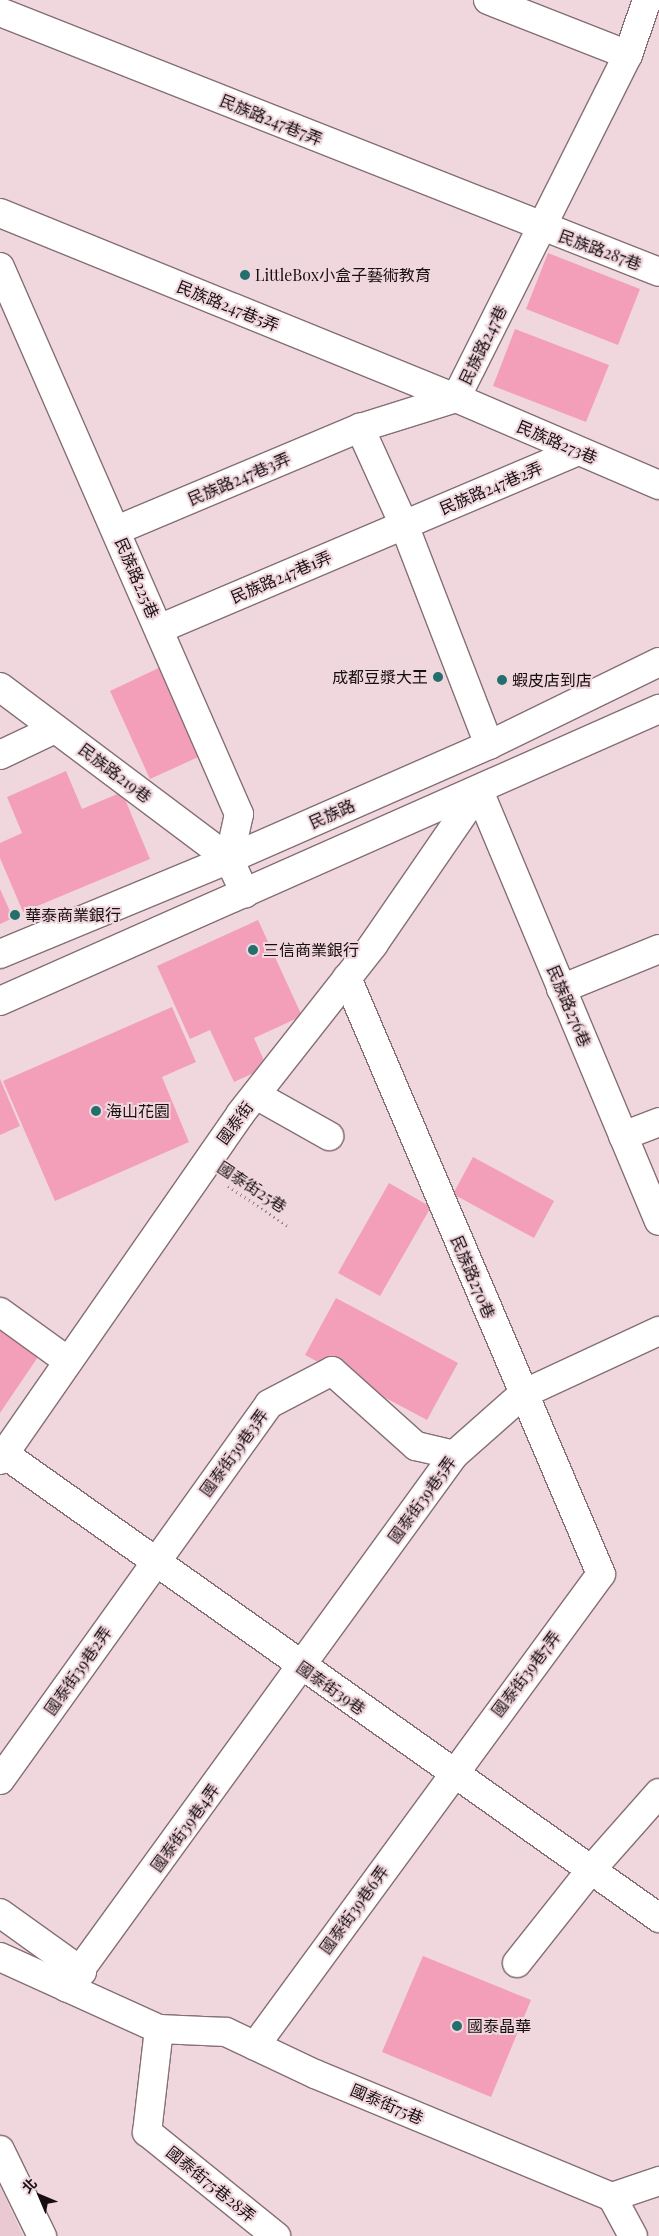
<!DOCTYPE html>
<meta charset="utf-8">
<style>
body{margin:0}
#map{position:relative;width:659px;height:2236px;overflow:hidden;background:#f0d7de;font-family:"Playfair Display","Noto Sans TC",serif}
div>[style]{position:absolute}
.built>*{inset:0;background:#eac9d2}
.building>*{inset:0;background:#f39fb9}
.path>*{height:3px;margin-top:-1.5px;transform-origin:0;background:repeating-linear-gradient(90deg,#97858a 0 1px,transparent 0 5px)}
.roads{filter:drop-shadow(1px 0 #856f75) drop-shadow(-1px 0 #856f75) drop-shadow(0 1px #856f75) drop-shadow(0 -1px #856f75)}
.minor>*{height:28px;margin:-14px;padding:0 14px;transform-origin:14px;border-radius:14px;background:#fff}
.major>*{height:28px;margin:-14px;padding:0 14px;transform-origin:14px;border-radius:14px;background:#fff}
.dots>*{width:14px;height:14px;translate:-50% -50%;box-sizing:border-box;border:2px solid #f0d7de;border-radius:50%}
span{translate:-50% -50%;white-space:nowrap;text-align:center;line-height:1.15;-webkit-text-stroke:4px #f0d7de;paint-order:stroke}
.street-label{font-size:16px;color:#170e11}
.poi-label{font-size:16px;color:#170e11}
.left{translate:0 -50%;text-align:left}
.right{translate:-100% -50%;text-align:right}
.north{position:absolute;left:15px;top:2171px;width:50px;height:50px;-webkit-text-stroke:4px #f0d7de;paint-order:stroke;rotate:315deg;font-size:14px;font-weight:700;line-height:20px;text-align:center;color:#170e11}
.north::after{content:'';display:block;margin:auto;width:18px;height:22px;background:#170e11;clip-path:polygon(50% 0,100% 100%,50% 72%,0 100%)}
</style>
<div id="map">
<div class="built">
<div style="clip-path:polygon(0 2186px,23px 2236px,0 2236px)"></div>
</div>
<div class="building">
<div style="clip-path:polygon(548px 253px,640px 289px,618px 345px,526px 309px)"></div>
<div style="clip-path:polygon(515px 329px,609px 365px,586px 422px,493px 386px)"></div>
<div style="clip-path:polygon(165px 665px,205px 754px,150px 779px,110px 691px)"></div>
<div style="clip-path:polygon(66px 771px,82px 809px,122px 792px,150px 859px,23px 912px,0 858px,0 843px,22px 833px,7px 797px)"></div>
<div style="clip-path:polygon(0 889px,13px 918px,0 924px)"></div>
<div style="clip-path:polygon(258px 920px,302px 1016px,254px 1038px,267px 1067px,234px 1082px,210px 1030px,190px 1039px,157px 966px)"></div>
<div style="clip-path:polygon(172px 1007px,196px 1062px,162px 1077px,189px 1142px,55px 1201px,3px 1081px)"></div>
<div style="clip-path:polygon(0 1079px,20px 1126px,0 1135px)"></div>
<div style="clip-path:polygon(473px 1157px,554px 1201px,534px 1238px,453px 1194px)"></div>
<div style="clip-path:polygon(389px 1183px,431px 1207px,380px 1296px,338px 1273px)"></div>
<div style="clip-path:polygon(336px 1298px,458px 1363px,427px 1420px,305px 1355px)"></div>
<div style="clip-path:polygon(0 1322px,42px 1351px,0 1413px)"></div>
<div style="clip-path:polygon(423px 1956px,531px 2000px,491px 2097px,382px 2052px)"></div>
</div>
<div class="path">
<div style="left:228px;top:1186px;width:72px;rotate:33.7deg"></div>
</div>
<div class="roads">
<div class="minor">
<div style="left:488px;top:0;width:150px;rotate:21.4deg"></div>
<div style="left:0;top:12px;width:708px;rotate:21.53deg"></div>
<div style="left:0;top:213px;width:492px;rotate:22.1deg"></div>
<div style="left:456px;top:398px;width:221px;rotate:23.2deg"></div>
<div style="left:0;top:267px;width:597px;rotate:66.4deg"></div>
<div style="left:239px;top:814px;width:46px;rotate:102.5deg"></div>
<div style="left:229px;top:859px;width:38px;rotate:65deg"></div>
<div style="left:117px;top:530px;width:264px;rotate:-22.8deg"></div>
<div style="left:159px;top:629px;width:455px;rotate:-23deg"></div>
<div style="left:0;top:687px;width:286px;rotate:36.9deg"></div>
<div style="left:489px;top:745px;width:236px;rotate:-111.1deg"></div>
<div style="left:404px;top:525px;width:107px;rotate:-114.4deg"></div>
<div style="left:360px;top:428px;width:101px;rotate:-17.4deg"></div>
<div style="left:456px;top:398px;width:384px;rotate:-63.4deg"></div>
<div style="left:628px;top:55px;width:58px;rotate:-70.9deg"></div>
<div style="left:0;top:755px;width:61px;rotate:-25.3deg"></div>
<div style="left:479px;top:791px;width:466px;rotate:67.3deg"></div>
<div style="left:561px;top:989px;width:106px;rotate:-22.2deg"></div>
<div style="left:256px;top:1095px;width:84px;rotate:29.3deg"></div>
<div style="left:623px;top:1136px;width:39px;rotate:-21deg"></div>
<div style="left:0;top:1312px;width:84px;rotate:35.8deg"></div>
<div style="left:0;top:1451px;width:808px;rotate:35.32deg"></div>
<div style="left:0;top:1460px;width:422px;rotate:-55.2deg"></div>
<div style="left:241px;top:1113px;width:214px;rotate:-51.8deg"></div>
<div style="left:373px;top:945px;width:187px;rotate:-55.5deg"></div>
<div style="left:0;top:1780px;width:462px;rotate:-54.4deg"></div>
<div style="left:269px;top:1404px;width:71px;rotate:-27.6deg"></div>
<div style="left:332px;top:1371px;width:113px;rotate:41.8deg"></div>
<div style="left:416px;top:1446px;width:39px;rotate:13deg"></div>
<div style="left:0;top:1913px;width:101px;rotate:35.7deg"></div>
<div style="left:0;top:1957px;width:175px;rotate:24.4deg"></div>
<div style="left:159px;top:2029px;width:67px;rotate:2.6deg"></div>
<div style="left:226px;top:2032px;width:98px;rotate:25.3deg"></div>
<div style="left:315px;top:2074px;width:321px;rotate:22.5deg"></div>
<div style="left:612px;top:2197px;width:50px;rotate:-18.8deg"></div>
<div style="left:517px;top:1963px;width:117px;rotate:-51.6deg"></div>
<div style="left:590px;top:1871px;width:104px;rotate:-48.5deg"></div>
<div style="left:67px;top:1988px;width:659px;rotate:-54.02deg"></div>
<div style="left:454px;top:1455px;width:92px;rotate:-41.5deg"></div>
<div style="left:523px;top:1394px;width:150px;rotate:-24.9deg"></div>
<div style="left:159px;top:2029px;width:104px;rotate:96.6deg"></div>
<div style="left:147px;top:2132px;width:166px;rotate:38.9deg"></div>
<div style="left:255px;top:2046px;width:585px;rotate:-53.76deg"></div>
<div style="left:601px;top:1574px;width:648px;rotate:-113.08deg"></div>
<div style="left:0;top:2150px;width:96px;rotate:64deg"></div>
<div style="left:612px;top:2197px;width:44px;rotate:61.7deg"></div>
</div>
<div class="major">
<div style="left:0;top:954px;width:248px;rotate:-22.5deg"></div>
<div style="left:229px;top:859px;width:284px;rotate:-23.7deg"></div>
<div style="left:489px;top:745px;width:189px;rotate:-26deg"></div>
<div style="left:0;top:1001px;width:721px;rotate:-23.9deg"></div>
</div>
</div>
<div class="dots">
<div style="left:245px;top:275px;background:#246f6e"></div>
<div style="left:438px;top:677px;background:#246f6e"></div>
<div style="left:502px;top:680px;background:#246f6e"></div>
<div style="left:15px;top:915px;background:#246f6e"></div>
<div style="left:253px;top:950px;background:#246f6e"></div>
<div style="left:96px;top:1111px;background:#246f6e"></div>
<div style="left:457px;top:2026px;background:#246f6e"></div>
</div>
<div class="street-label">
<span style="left:271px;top:120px;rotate:22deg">民族路247巷7弄</span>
<span style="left:600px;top:250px;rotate:20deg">民族路287巷</span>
<span style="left:228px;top:306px;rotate:22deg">民族路247巷5弄</span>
<span style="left:483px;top:345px;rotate:-64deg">民族路247巷</span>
<span style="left:557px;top:442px;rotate:23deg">民族路273巷</span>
<span style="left:239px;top:479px;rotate:-23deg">民族路247巷3弄</span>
<span style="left:491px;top:488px;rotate:-23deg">民族路247巷2弄</span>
<span style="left:281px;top:577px;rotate:-23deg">民族路247巷1弄</span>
<span style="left:137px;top:578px;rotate:67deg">民族路225巷</span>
<span style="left:115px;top:773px;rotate:37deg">民族路219巷</span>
<span style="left:332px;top:814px;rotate:-24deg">民族路</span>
<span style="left:569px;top:1006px;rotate:67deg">民族路276巷</span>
<span style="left:235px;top:1123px;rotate:-54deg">國泰街</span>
<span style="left:252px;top:1187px;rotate:33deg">國泰街25巷</span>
<span style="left:473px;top:1277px;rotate:67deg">民族路270巷</span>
<span style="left:234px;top:1453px;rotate:-54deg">國泰街39巷3弄</span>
<span style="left:422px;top:1500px;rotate:-54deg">國泰街39巷5弄</span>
<span style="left:78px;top:1671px;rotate:-55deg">國泰街39巷2弄</span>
<span style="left:526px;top:1674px;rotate:-53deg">國泰街39巷7弄</span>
<span style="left:331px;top:1688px;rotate:35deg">國泰街39巷</span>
<span style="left:185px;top:1828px;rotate:-54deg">國泰街39巷4弄</span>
<span style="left:354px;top:1910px;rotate:-54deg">國泰街39巷6弄</span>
<span style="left:387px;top:2104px;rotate:23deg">國泰街75巷</span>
<span style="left:211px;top:2184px;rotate:39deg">國泰街75巷28弄</span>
</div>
<div class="poi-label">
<span class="left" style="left:255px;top:275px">LittleBox小盒子藝術教育</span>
<span class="right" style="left:428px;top:677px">成都豆漿大王</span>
<span class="left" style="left:512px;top:680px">蝦皮店到店</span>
<span class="left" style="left:25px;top:915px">華泰商業銀行</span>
<span class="left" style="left:263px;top:950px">三信商業銀行</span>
<span class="left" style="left:106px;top:1111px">海山花園</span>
<span class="left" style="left:467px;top:2026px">國泰晶華</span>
</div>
<div class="north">北</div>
</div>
